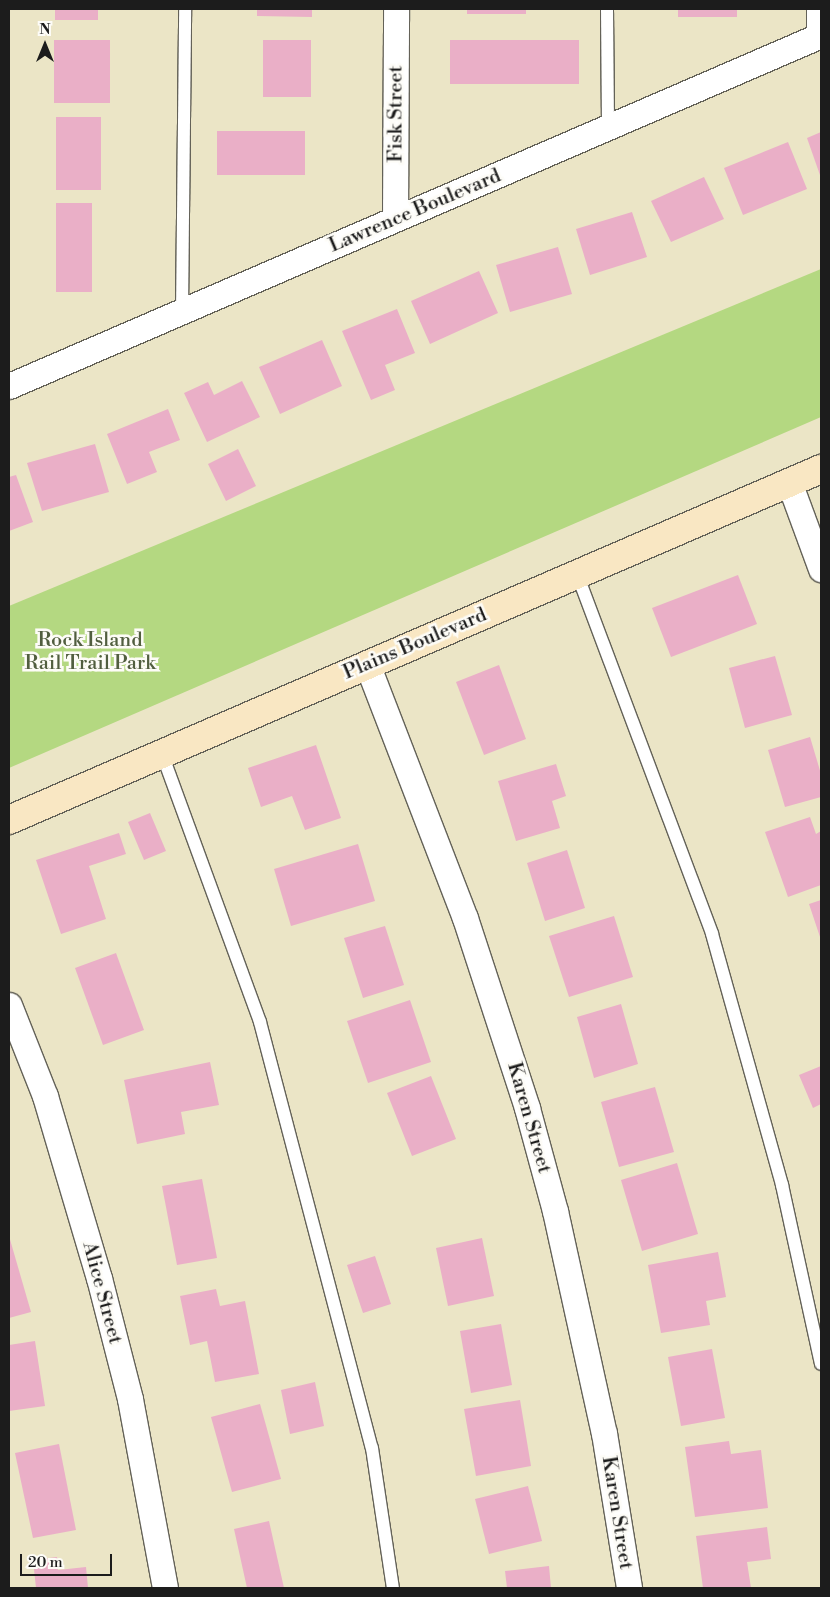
<!DOCTYPE html>
<style>
body{margin:0}
#map{position:relative;width:830px;height:1597px;overflow:hidden;background:#ebe5c6;font-family:"Libre Bodoni",serif}
div>[style]{position:absolute}
.green>*{inset:0;background:#b4d881}
.building>*{inset:0;background:#eaafc7}
.roads{filter:drop-shadow(1px 0 #646258) drop-shadow(-1px 0 #646258) drop-shadow(0 1px #646258) drop-shadow(0 -1px #646258)}
.lane>*{height:12px;margin:-6px;padding:0 6px;transform-origin:6px;border-radius:6px;background:#fff}
.street>*{height:25px;margin:-12.5px;padding:0 12.5px;transform-origin:12.5px;border-radius:12.5px;background:#fff}
.secondary>*{height:28px;margin:-14px;padding:0 14px;transform-origin:14px;border-radius:14px;background:#f9e7c3}
span{translate:-50% -50%;white-space:nowrap;text-align:center;line-height:1.15;-webkit-text-stroke:5px #fdfcf7;paint-order:stroke}
.street-label{font-size:20px;color:#1c1c1c}
.park-label{font-size:20px;color:#515e3f}
.frame{position:absolute;inset:0;border:10px solid #1c1c1c;pointer-events:none}
.north{position:absolute;left:20px;top:20px;width:50px;height:50px;-webkit-text-stroke:4px #fdfcf7;paint-order:stroke;rotate:0deg;font-size:14px;font-weight:700;line-height:20px;text-align:center;color:#1c1c1c}
.north::after{content:'';display:block;margin:auto;width:18px;height:22px;background:#1c1c1c;clip-path:polygon(50% 0,100% 100%,50% 72%,0 100%)}
.scale{position:absolute;left:20px;top:1554px;width:92px;height:22px;box-sizing:border-box;border:2px solid #1c1c1c;border-top:0;padding-left:6px;font-size:15px;line-height:18px;white-space:nowrap;color:#1c1c1c;-webkit-text-stroke:4px #fdfcf7;paint-order:stroke}
</style>
<div id="map">
<div class="green">
<div style="clip-path:polygon(821px 269px,821px 417px,9px 768px,9px 606px)"></div>
</div>
<div class="building">
<div style="clip-path:polygon(55px 9px,98px 9px,98px 20px,55px 20px)"></div>
<div style="clip-path:polygon(257px 9px,312px 9px,312px 17px,257px 16px)"></div>
<div style="clip-path:polygon(467px 9px,526px 9px,526px 14px,467px 14px)"></div>
<div style="clip-path:polygon(678px 9px,737px 9px,737px 17px,678px 17px)"></div>
<div style="clip-path:polygon(54px 40px,110px 40px,110px 103px,54px 103px)"></div>
<div style="clip-path:polygon(263px 40px,311px 40px,311px 97px,263px 97px)"></div>
<div style="clip-path:polygon(450px 40px,579px 40px,579px 84px,450px 84px)"></div>
<div style="clip-path:polygon(56px 117px,101px 117px,101px 190px,56px 190px)"></div>
<div style="clip-path:polygon(217px 131px,305px 131px,305px 175px,217px 175px)"></div>
<div style="clip-path:polygon(821px 132px,821px 178px,807px 138px)"></div>
<div style="clip-path:polygon(788px 142px,807px 189px,743px 215px,724px 168px)"></div>
<div style="clip-path:polygon(704px 177px,724px 219px,671px 242px,651px 201px)"></div>
<div style="clip-path:polygon(56px 203px,92px 203px,92px 292px,56px 292px)"></div>
<div style="clip-path:polygon(632px 212px,647px 257px,590px 275px,576px 229px)"></div>
<div style="clip-path:polygon(558px 247px,572px 294px,510px 312px,496px 265px)"></div>
<div style="clip-path:polygon(479px 271px,498px 313px,430px 344px,411px 301px)"></div>
<div style="clip-path:polygon(397px 309px,415px 353px,385px 365px,395px 390px,371px 400px,342px 331px)"></div>
<div style="clip-path:polygon(322px 340px,342px 386px,280px 414px,259px 367px)"></div>
<div style="clip-path:polygon(242px 381px,260px 417px,207px 442px,184px 393px,208px 382px,214px 395px)"></div>
<div style="clip-path:polygon(168px 409px,180px 440px,149px 452px,157px 472px,127px 484px,107px 434px)"></div>
<div style="clip-path:polygon(95px 444px,109px 492px,42px 511px,27px 463px)"></div>
<div style="clip-path:polygon(238px 449px,256px 486px,226px 501px,208px 464px)"></div>
<div style="clip-path:polygon(16px 475px,33px 522px,9px 531px,9px 477px)"></div>
<div style="clip-path:polygon(738px 575px,757px 624px,671px 657px,652px 608px)"></div>
<div style="clip-path:polygon(775px 656px,792px 715px,745px 728px,729px 668px)"></div>
<div style="clip-path:polygon(499px 665px,526px 739px,484px 755px,456px 682px)"></div>
<div style="clip-path:polygon(810px 737px,821px 774px,821px 797px,785px 807px,768px 750px)"></div>
<div style="clip-path:polygon(316px 745px,341px 818px,305px 830px,292px 796px,261px 807px,248px 768px)"></div>
<div style="clip-path:polygon(556px 764px,566px 796px,552px 801px,560px 828px,516px 841px,498px 781px)"></div>
<div style="clip-path:polygon(150px 813px,166px 851px,144px 860px,128px 822px)"></div>
<div style="clip-path:polygon(810px 817px,816px 834px,821px 831px,821px 885px,788px 897px,765px 832px)"></div>
<div style="clip-path:polygon(119px 833px,126px 854px,89px 866px,106px 919px,61px 934px,36px 860px)"></div>
<div style="clip-path:polygon(358px 844px,375px 901px,291px 926px,274px 869px)"></div>
<div style="clip-path:polygon(567px 850px,585px 908px,545px 921px,527px 863px)"></div>
<div style="clip-path:polygon(821px 900px,821px 940px,809px 904px)"></div>
<div style="clip-path:polygon(614px 916px,633px 977px,569px 997px,549px 936px)"></div>
<div style="clip-path:polygon(385px 926px,404px 985px,363px 998px,344px 938px)"></div>
<div style="clip-path:polygon(116px 953px,144px 1030px,103px 1045px,75px 968px)"></div>
<div style="clip-path:polygon(410px 1000px,431px 1062px,368px 1083px,347px 1021px)"></div>
<div style="clip-path:polygon(621px 1004px,638px 1064px,594px 1078px,577px 1017px)"></div>
<div style="clip-path:polygon(210px 1062px,219px 1105px,181px 1112px,185px 1134px,137px 1144px,124px 1080px)"></div>
<div style="clip-path:polygon(821px 1066px,821px 1104px,813px 1108px,799px 1075px)"></div>
<div style="clip-path:polygon(431px 1076px,456px 1139px,412px 1156px,387px 1093px)"></div>
<div style="clip-path:polygon(655px 1087px,674px 1152px,619px 1167px,601px 1102px)"></div>
<div style="clip-path:polygon(677px 1163px,698px 1234px,642px 1251px,621px 1180px)"></div>
<div style="clip-path:polygon(202px 1179px,217px 1258px,177px 1265px,162px 1186px)"></div>
<div style="clip-path:polygon(9px 1236px,31px 1312px,9px 1318px)"></div>
<div style="clip-path:polygon(482px 1238px,494px 1296px,448px 1306px,436px 1248px)"></div>
<div style="clip-path:polygon(718px 1252px,726px 1297px,706px 1301px,710px 1325px,661px 1333px,648px 1265px)"></div>
<div style="clip-path:polygon(375px 1256px,391px 1304px,363px 1313px,347px 1265px)"></div>
<div style="clip-path:polygon(216px 1289px,220px 1306px,245px 1301px,259px 1374px,215px 1382px,207px 1341px,190px 1345px,180px 1296px)"></div>
<div style="clip-path:polygon(501px 1324px,512px 1385px,471px 1393px,460px 1331px)"></div>
<div style="clip-path:polygon(35px 1341px,45px 1406px,9px 1411px,9px 1345px)"></div>
<div style="clip-path:polygon(712px 1349px,725px 1418px,681px 1426px,668px 1357px)"></div>
<div style="clip-path:polygon(315px 1382px,324px 1426px,290px 1434px,281px 1390px)"></div>
<div style="clip-path:polygon(520px 1400px,531px 1466px,476px 1476px,464px 1409px)"></div>
<div style="clip-path:polygon(260px 1404px,281px 1479px,232px 1492px,211px 1417px)"></div>
<div style="clip-path:polygon(729px 1441px,731px 1454px,761px 1450px,768px 1508px,695px 1517px,685px 1447px)"></div>
<div style="clip-path:polygon(59px 1444px,76px 1530px,33px 1538px,15px 1453px)"></div>
<div style="clip-path:polygon(528px 1486px,542px 1541px,489px 1554px,475px 1499px)"></div>
<div style="clip-path:polygon(269px 1521px,284px 1588px,247px 1588px,234px 1529px)"></div>
<div style="clip-path:polygon(767px 1527px,771px 1559px,747px 1562px,751px 1588px,703px 1588px,696px 1536px)"></div>
<div style="clip-path:polygon(57px 1557px,58px 1570px,86px 1567px,88px 1588px,36px 1588px,33px 1560px)"></div>
<div style="clip-path:polygon(549px 1566px,551px 1588px,507px 1588px,505px 1571px)"></div>
</div>
<div class="roads">
<div class="lane">
<div style="left:607px;top:9px;width:120px;rotate:89.5deg"></div>
<div style="left:182px;top:312px;width:303px;rotate:-89.4deg"></div>
<div style="left:577px;top:574px;width:384px;rotate:69.4deg"></div>
<div style="left:712px;top:934px;width:261px;rotate:74.4deg"></div>
<div style="left:782px;top:1185px;width:183px;rotate:77.7deg"></div>
<div style="left:162px;top:754px;width:285px;rotate:69.9deg"></div>
<div style="left:260px;top:1022px;width:440px;rotate:75.3deg"></div>
<div style="left:372px;top:1448px;width:142px;rotate:81.5deg"></div>
</div>
<div class="street">
<div style="left:819px;top:36px;width:27px;rotate:-90deg"></div>
<div style="left:395px;top:218px;width:209px;rotate:-89.7deg"></div>
<div style="left:9px;top:386px;width:885px;rotate:-23.38deg"></div>
<div style="left:789px;top:482px;width:93px;rotate:69.8deg"></div>
<div style="left:367px;top:664px;width:272px;rotate:68.9deg"></div>
<div style="left:465px;top:918px;width:200px;rotate:71.9deg"></div>
<div style="left:527px;top:1108px;width:107px;rotate:74.8deg"></div>
<div style="left:555px;top:1211px;width:227px;rotate:77.6deg"></div>
<div style="left:604px;top:1433px;width:157px;rotate:80.8deg"></div>
<div style="left:9px;top:1005px;width:98px;rotate:68.4deg"></div>
<div style="left:45px;top:1096px;width:190px;rotate:73.5deg"></div>
<div style="left:99px;top:1278px;width:125px;rotate:75.6deg"></div>
<div style="left:130px;top:1399px;width:192px;rotate:79.5deg"></div>
</div>
<div class="secondary">
<div style="left:9px;top:820px;width:885px;rotate:-23.38deg"></div>
</div>
</div>
<div class="street-label">
<span style="left:396px;top:114px;rotate:-90deg">Fisk Street</span>
<span style="left:415px;top:211px;rotate:-23deg">Lawrence Boulevard</span>
<span style="left:415px;top:644px;rotate:-23deg">Plains Boulevard</span>
<span style="left:529px;top:1118px;rotate:74deg">Karen Street</span>
<span style="left:102px;top:1293px;rotate:75deg">Alice Street</span>
<span style="left:617px;top:1513px;rotate:81deg">Karen Street</span>
</div>
<div class="park-label">
<span style="left:90px;top:652px">Rock Island<br>Rail Trail Park</span>
</div>
<div class="frame"></div>
<div class="north">N</div>
<div class="scale">20 m</div>
</div>
